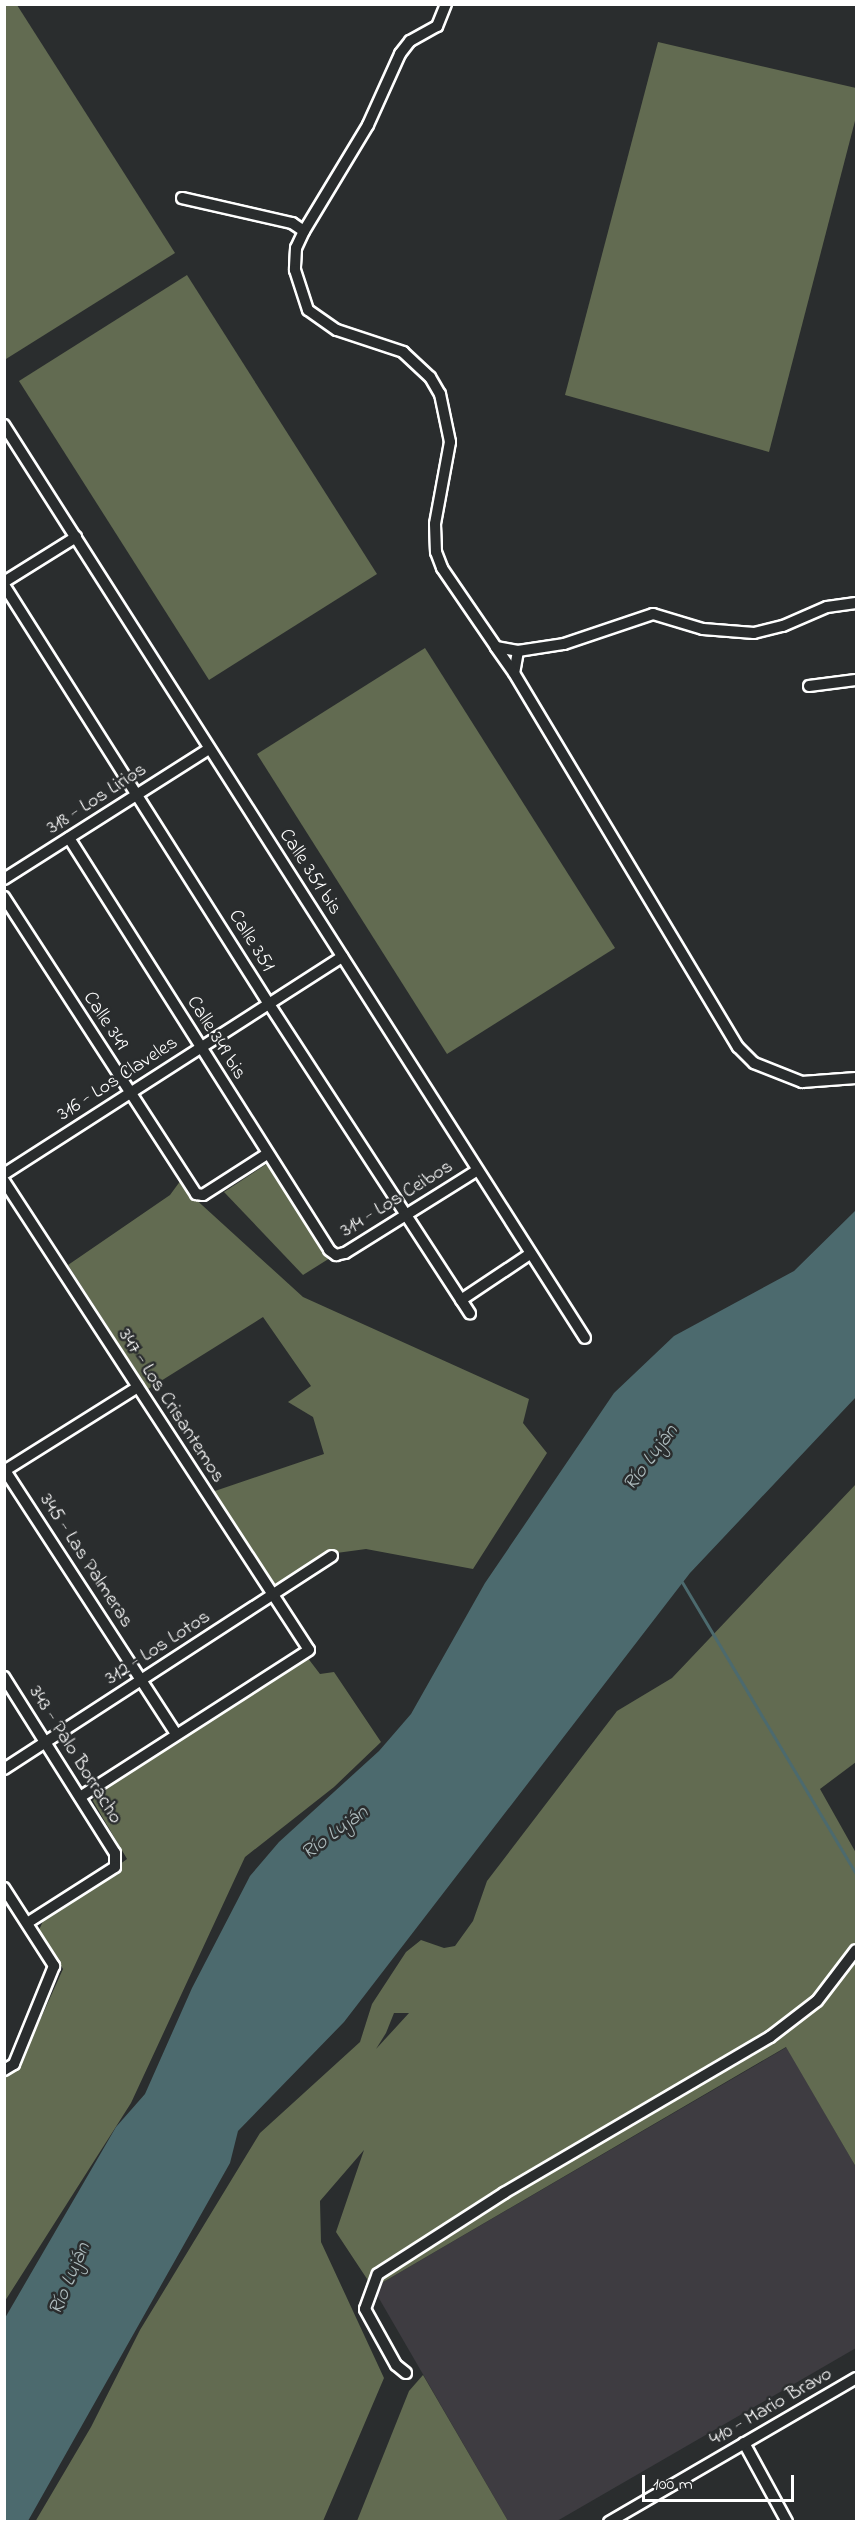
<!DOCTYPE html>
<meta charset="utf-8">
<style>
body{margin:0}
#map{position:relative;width:861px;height:2526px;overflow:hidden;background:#2a2d2e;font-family:"Indie Flower",sans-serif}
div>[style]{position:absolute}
.built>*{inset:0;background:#3e3c41}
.green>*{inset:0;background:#626b51}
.water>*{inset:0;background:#4c6a6e}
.stream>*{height:3px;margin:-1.5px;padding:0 1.5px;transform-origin:1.5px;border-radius:1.5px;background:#4c6a6e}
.roads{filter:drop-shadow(2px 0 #fff) drop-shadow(-2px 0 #fff) drop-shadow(0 2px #fff) drop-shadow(0 -2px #fff)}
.minor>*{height:10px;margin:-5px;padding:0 5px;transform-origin:5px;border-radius:5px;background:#2a2d2e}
span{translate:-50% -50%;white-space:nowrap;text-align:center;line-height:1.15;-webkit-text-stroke:5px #2a2d2e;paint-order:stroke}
.street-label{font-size:20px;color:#fff}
.water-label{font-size:21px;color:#aebcbe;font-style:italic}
.frame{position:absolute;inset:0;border:6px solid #fff;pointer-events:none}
.scale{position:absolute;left:642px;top:2475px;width:152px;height:27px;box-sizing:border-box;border:3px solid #fff;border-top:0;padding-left:8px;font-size:18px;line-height:21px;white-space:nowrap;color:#fff;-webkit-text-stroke:4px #2a2d2e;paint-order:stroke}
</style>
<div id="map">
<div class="built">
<div style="clip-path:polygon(787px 2047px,856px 2167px,856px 2348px,557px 2521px,508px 2521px,373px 2288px)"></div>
</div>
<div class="green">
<div style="clip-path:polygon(17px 5px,175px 253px,6px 359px,4px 5px)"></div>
<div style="clip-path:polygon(658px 42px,856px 88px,856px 117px,769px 452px,565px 395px)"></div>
<div style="clip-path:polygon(187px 275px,377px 574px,209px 680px,19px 381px)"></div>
<div style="clip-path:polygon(425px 648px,615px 948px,447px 1054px,257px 754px)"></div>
<div style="clip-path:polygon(268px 1163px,330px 1258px,303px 1275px,224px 1192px)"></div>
<div style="clip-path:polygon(181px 1180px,191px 1195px,303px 1297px,529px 1399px,523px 1423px,547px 1453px,473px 1569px,366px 1549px,329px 1554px,274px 1585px,212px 1492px,324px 1454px,313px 1417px,288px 1402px,311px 1386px,263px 1317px,148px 1389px,68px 1265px,170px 1195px)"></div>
<div style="clip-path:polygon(evenodd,856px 1484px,856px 1762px,820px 1789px,856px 1853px,856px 2167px,786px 2047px,373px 2288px,336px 2232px,364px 2150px,320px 2201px,321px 2242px,384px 2378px,323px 2521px,35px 2522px,91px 2427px,140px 2330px,260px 2133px,360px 2042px,372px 2004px,406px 1952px,421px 1940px,444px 1948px,455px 1946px,473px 1921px,487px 1881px,617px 1711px,672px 1678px,856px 1484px,394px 2013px,409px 2013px,376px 2049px,386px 2033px,394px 2013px)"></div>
<div style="clip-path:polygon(307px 1657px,320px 1674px,334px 1672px,381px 1742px,334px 1787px,245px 1857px,131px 2103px,5px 2301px,5px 2071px,27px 2049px,63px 1969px,39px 1930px,43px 1921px,127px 1859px,93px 1801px,97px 1791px)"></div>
<div style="clip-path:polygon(423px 2375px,508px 2521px,357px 2521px,409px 2391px)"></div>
</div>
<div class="water">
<div style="clip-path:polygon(856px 1210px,856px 1397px,690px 1573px,344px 2022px,238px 2131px,230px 2163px,28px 2521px,5px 2521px,5px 2318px,116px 2127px,145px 2094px,192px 1988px,250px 1876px,279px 1842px,379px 1751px,411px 1714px,485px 1583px,614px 1393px,674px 1336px,794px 1271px)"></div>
</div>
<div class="stream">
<div style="left:682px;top:1582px;width:340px;rotate:59.2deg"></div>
</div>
<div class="roads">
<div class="minor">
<div style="left:446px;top:4px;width:24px;rotate:112deg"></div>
<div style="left:437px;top:26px;width:31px;rotate:151deg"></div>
<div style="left:410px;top:41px;width:16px;rotate:128deg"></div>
<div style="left:400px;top:54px;width:78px;rotate:114.3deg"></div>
<div style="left:368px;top:125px;width:124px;rotate:121.1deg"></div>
<div style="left:304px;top:231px;width:19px;rotate:115deg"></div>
<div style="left:296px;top:248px;width:22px;rotate:93deg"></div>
<div style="left:295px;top:270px;width:42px;rotate:72deg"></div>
<div style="left:308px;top:310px;width:35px;rotate:35deg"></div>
<div style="left:337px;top:330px;width:70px;rotate:18.4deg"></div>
<div style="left:403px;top:352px;width:37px;rotate:43deg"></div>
<div style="left:430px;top:377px;width:20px;rotate:60deg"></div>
<div style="left:440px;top:394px;width:49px;rotate:78.2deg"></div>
<div style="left:450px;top:442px;width:83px;rotate:100.4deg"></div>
<div style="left:435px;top:524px;width:28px;rotate:88deg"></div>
<div style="left:436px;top:552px;width:17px;rotate:69deg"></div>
<div style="left:442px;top:568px;width:96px;rotate:55.6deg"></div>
<div style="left:182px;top:198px;width:113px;rotate:12.8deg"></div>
<div style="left:292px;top:223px;width:14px;rotate:34deg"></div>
<div style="left:4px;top:425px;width:1082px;rotate:57.53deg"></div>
<div style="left:4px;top:582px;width:85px;rotate:-32deg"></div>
<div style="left:4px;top:585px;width:496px;rotate:57.7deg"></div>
<div style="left:269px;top:1004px;width:369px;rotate:57deg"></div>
<div style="left:518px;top:651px;width:22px;rotate:100deg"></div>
<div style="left:514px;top:673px;width:436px;rotate:59.1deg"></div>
<div style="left:738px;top:1047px;width:23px;rotate:45deg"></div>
<div style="left:754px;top:1063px;width:52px;rotate:21.6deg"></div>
<div style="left:802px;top:1082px;width:54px;rotate:-4.2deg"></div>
<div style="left:514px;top:673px;width:32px;rotate:-125deg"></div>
<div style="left:496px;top:647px;width:22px;rotate:10deg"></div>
<div style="left:518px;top:651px;width:47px;rotate:-8.7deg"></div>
<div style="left:564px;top:644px;width:94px;rotate:-18.6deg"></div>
<div style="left:653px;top:614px;width:52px;rotate:16.7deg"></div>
<div style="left:703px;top:629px;width:51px;rotate:4.5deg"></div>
<div style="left:754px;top:633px;width:30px;rotate:-14deg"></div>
<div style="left:783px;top:626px;width:48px;rotate:-23.4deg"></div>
<div style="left:827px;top:607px;width:29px;rotate:-8deg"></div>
<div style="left:809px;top:686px;width:47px;rotate:-7.3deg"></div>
<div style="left:69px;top:838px;width:487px;rotate:57.7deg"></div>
<div style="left:329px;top:1250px;width:9px;rotate:36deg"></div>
<div style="left:336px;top:1255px;width:9px;rotate:-13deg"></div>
<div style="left:345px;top:1253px;width:155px;rotate:-32deg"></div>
<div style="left:4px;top:879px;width:243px;rotate:-32.4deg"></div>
<div style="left:4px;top:897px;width:354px;rotate:57.1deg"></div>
<div style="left:196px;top:1194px;width:7px;rotate:8deg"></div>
<div style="left:203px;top:1195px;width:76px;rotate:-32.6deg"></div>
<div style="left:4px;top:1174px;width:402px;rotate:-32.7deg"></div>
<div style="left:4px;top:1181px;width:559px;rotate:56.96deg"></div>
<div style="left:309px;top:1650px;width:272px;rotate:147.3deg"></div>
<div style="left:461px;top:1300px;width:83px;rotate:-33.7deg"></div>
<div style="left:4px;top:1469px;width:316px;rotate:57deg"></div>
<div style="left:4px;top:1471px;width:158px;rotate:-32.1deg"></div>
<div style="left:4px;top:1677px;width:208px;rotate:57.8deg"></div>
<div style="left:115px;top:1853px;width:14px;rotate:90deg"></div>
<div style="left:115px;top:1867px;width:104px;rotate:147.5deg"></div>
<div style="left:4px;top:1769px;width:391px;rotate:-33deg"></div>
<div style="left:4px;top:1888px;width:93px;rotate:57.3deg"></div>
<div style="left:54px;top:1966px;width:106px;rotate:112.2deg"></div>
<div style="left:14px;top:2064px;width:12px;rotate:149deg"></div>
<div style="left:406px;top:2373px;width:13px;rotate:-141deg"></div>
<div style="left:396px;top:2365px;width:64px;rotate:-119deg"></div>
<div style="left:365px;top:2309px;width:37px;rotate:-70deg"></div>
<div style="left:378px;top:2274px;width:150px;rotate:-32.7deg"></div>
<div style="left:504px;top:2193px;width:308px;rotate:-30.4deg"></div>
<div style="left:770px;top:2037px;width:59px;rotate:-37.5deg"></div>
<div style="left:817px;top:2001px;width:64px;rotate:-52.6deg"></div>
<div style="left:744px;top:2443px;width:90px;rotate:61.4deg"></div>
<div style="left:609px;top:2522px;width:286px;rotate:-30.2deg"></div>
</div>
</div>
<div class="street-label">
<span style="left:97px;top:799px;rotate:-33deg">318 - Los Lirios</span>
<span style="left:310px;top:872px;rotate:57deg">Calle 351 bis</span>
<span style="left:251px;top:941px;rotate:58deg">Calle 351</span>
<span style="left:105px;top:1021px;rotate:57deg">Calle 349</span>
<span style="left:216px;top:1038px;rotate:58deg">Calle 349 bis</span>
<span style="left:118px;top:1079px;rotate:-33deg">316 - Los Claveles</span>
<span style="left:397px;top:1199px;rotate:-32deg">314 - Los Ceibos</span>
<span style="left:171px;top:1406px;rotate:57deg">347 - Los Crisantemos</span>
<span style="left:86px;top:1561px;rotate:57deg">345 - Las Palmeras</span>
<span style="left:158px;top:1648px;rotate:-33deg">312 - Los Lotos</span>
<span style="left:75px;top:1755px;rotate:58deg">343 - Palo Borracho</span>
<span style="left:771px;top:2407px;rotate:-30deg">410 - Mario Bravo</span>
</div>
<div class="water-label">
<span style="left:651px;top:1458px;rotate:-53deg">Río Luján</span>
<span style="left:335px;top:1833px;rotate:-36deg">Río Luján</span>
<span style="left:70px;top:2279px;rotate:-67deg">Río Luján</span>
</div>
<div class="frame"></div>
<div class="scale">100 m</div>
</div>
